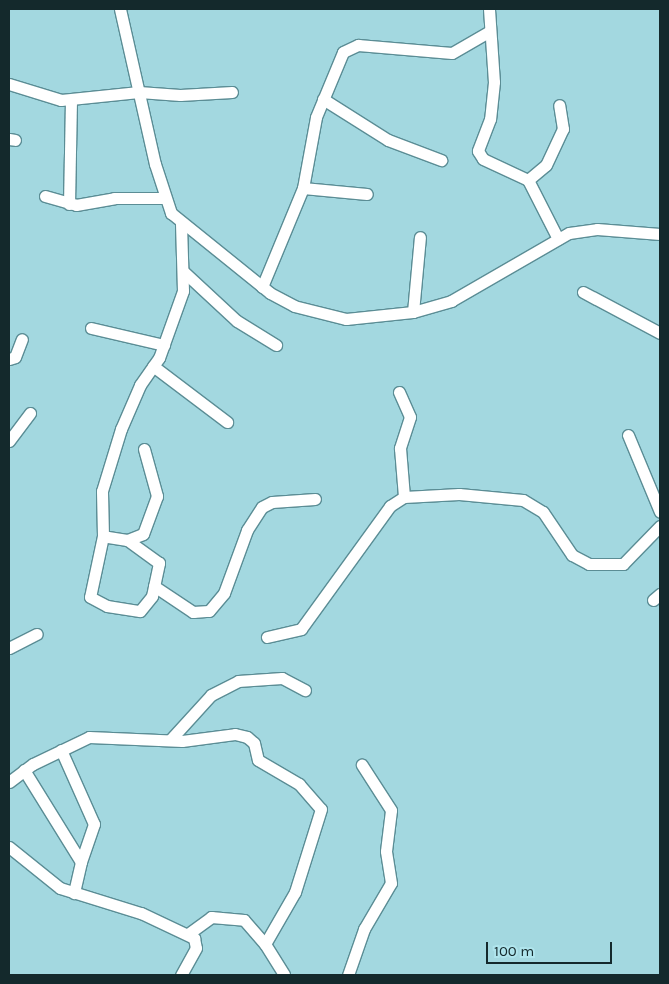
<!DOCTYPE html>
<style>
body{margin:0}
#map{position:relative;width:669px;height:984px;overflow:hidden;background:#a3d8e0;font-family:Karla,sans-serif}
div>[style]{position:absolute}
.roads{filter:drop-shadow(1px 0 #5b8d95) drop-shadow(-1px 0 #5b8d95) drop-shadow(0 1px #5b8d95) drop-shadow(0 -1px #5b8d95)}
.minor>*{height:11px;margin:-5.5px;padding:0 5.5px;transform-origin:5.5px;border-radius:5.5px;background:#fff}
span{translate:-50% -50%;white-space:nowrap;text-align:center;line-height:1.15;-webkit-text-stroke:5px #b0e5ed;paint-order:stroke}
.frame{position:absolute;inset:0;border:10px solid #14292c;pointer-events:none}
.scale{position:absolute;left:486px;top:942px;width:126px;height:22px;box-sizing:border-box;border:2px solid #14292c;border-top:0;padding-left:6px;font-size:15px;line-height:18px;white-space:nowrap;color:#14292c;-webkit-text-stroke:4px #b0e5ed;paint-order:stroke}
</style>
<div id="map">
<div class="roads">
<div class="minor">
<div style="left:120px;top:9px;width:159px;rotate:77.3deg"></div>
<div style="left:155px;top:164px;width:52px;rotate:71.9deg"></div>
<div style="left:171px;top:213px;width:127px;rotate:38.9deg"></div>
<div style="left:270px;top:293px;width:27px;rotate:28deg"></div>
<div style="left:294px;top:306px;width:54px;rotate:14deg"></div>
<div style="left:346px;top:319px;width:67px;rotate:-6deg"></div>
<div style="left:413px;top:312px;width:40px;rotate:-16deg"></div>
<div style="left:451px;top:301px;width:136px;rotate:-30deg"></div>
<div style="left:569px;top:233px;width:28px;rotate:-8deg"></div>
<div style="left:597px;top:229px;width:63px;rotate:4.5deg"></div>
<div style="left:489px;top:9px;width:73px;rotate:86.1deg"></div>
<div style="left:494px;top:82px;width:37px;rotate:96deg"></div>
<div style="left:490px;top:119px;width:34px;rotate:111deg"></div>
<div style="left:478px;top:151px;width:9px;rotate:58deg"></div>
<div style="left:483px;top:159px;width:50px;rotate:25deg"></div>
<div style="left:528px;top:180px;width:66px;rotate:63deg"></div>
<div style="left:9px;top:84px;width:54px;rotate:17.1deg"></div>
<div style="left:61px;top:100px;width:78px;rotate:-5.9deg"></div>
<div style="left:139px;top:92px;width:41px;rotate:4.2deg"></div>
<div style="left:180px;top:95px;width:52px;rotate:-3.3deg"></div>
<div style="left:323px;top:99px;width:77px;rotate:32.2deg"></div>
<div style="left:388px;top:140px;width:57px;rotate:20.7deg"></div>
<div style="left:9px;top:139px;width:6px;rotate:9deg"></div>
<div style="left:528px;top:180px;width:23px;rotate:-40deg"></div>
<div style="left:546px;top:165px;width:40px;rotate:-65deg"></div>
<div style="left:563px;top:129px;width:24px;rotate:-99deg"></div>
<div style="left:303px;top:188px;width:64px;rotate:5.4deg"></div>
<div style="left:45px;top:196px;width:32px;rotate:16deg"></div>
<div style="left:76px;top:205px;width:39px;rotate:-10deg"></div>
<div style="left:114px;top:198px;width:50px"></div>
<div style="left:69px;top:204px;width:103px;rotate:-88.9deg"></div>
<div style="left:184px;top:272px;width:72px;rotate:42.8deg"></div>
<div style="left:237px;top:321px;width:46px;rotate:31.6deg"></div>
<div style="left:262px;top:287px;width:107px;rotate:-67.5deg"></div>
<div style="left:303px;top:188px;width:72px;rotate:-79.6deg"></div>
<div style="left:316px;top:117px;width:70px;rotate:-67.4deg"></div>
<div style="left:343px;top:52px;width:17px;rotate:-25deg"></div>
<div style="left:358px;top:45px;width:94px;rotate:4.9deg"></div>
<div style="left:452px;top:53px;width:44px;rotate:-30.1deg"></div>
<div style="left:583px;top:292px;width:87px;rotate:28deg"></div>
<div style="left:413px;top:312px;width:75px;rotate:-84.7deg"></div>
<div style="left:91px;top:328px;width:75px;rotate:13.1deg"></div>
<div style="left:9px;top:359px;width:6px;rotate:-18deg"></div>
<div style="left:15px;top:357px;width:19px;rotate:-69deg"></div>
<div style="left:153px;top:366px;width:93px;rotate:37.1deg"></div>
<div style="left:399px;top:392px;width:27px;rotate:66deg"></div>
<div style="left:410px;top:417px;width:33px;rotate:108deg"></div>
<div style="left:400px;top:448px;width:49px;rotate:85.3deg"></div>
<div style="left:628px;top:435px;width:83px;rotate:67.4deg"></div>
<div style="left:9px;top:441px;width:35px;rotate:-53deg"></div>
<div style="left:144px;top:449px;width:49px;rotate:74.5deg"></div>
<div style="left:157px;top:496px;width:40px;rotate:110.2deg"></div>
<div style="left:143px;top:534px;width:17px;rotate:159deg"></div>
<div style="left:127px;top:540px;width:24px;rotate:-171deg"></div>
<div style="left:103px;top:536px;width:45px;rotate:-91.3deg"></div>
<div style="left:102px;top:491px;width:65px;rotate:-73deg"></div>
<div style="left:121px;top:429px;width:48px;rotate:-66.6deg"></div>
<div style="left:140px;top:385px;width:33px;rotate:-55deg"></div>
<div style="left:159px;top:358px;width:71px;rotate:-70.3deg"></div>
<div style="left:183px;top:291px;width:68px;rotate:-91.7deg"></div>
<div style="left:103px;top:536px;width:62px;rotate:102deg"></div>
<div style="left:90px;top:597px;width:19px;rotate:28deg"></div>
<div style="left:107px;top:606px;width:33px;rotate:9deg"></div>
<div style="left:140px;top:611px;width:19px;rotate:-51deg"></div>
<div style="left:152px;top:596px;width:34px;rotate:-78deg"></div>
<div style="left:159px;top:563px;width:39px;rotate:-144deg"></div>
<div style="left:154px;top:586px;width:47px;rotate:33.7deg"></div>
<div style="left:193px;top:612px;width:16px;rotate:-4deg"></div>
<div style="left:209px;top:611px;width:23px;rotate:-50deg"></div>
<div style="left:224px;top:593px;width:67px;rotate:-69.9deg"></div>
<div style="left:247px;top:530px;width:27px;rotate:-57deg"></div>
<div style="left:262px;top:507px;width:11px;rotate:-27deg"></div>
<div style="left:272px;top:502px;width:43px;rotate:-4deg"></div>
<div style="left:653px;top:600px;width:9px;rotate:-41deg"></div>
<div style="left:267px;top:637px;width:35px;rotate:-13deg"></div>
<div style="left:301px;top:629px;width:152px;rotate:-54.1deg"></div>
<div style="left:390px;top:506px;width:17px;rotate:-33deg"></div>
<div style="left:404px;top:497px;width:55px;rotate:-3.1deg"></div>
<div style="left:459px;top:494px;width:64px;rotate:5.4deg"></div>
<div style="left:523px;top:500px;width:23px;rotate:31deg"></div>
<div style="left:543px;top:512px;width:52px;rotate:56deg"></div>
<div style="left:572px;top:555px;width:19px;rotate:28deg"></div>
<div style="left:589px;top:564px;width:34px"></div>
<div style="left:623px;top:564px;width:53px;rotate:-45.8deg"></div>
<div style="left:9px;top:648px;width:31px;rotate:-27deg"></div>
<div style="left:171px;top:739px;width:59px;rotate:-47.7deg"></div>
<div style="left:211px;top:695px;width:30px;rotate:-27deg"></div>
<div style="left:238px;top:681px;width:44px;rotate:-3.9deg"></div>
<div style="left:282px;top:678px;width:26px;rotate:28deg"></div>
<div style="left:61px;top:750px;width:81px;rotate:66deg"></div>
<div style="left:94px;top:824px;width:40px;rotate:108.9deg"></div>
<div style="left:24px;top:770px;width:108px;rotate:58.2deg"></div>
<div style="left:81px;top:862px;width:32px;rotate:103deg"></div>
<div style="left:9px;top:782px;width:30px;rotate:-37deg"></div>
<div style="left:33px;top:764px;width:62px;rotate:-25.7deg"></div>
<div style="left:89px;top:737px;width:93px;rotate:2.5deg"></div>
<div style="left:182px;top:741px;width:53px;rotate:-7.5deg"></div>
<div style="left:235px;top:734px;width:12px;rotate:14deg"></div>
<div style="left:247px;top:737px;width:9px;rotate:41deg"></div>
<div style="left:254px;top:743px;width:17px;rotate:77deg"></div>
<div style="left:258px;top:760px;width:48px;rotate:30.3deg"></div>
<div style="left:299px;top:784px;width:33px;rotate:49deg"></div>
<div style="left:321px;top:809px;width:87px;rotate:107.4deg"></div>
<div style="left:295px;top:892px;width:60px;rotate:120deg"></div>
<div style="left:9px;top:847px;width:65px;rotate:38.8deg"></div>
<div style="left:60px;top:888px;width:85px;rotate:17.2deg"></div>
<div style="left:141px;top:913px;width:59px;rotate:25.3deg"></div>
<div style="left:194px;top:938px;width:10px;rotate:79deg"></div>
<div style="left:196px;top:948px;width:31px;rotate:119deg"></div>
<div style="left:188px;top:934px;width:29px;rotate:-36deg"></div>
<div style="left:211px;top:917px;width:33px;rotate:5deg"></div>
<div style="left:244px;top:920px;width:32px;rotate:49deg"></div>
<div style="left:265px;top:944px;width:36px;rotate:58deg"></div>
<div style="left:348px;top:975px;width:49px;rotate:-70.8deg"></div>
<div style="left:364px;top:929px;width:53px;rotate:-59.6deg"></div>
<div style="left:391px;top:883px;width:32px;rotate:-99deg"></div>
<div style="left:386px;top:851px;width:41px;rotate:-83deg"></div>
<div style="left:391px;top:810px;width:54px;rotate:-122.8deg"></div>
</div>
</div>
<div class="frame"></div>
<div class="scale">100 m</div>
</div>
